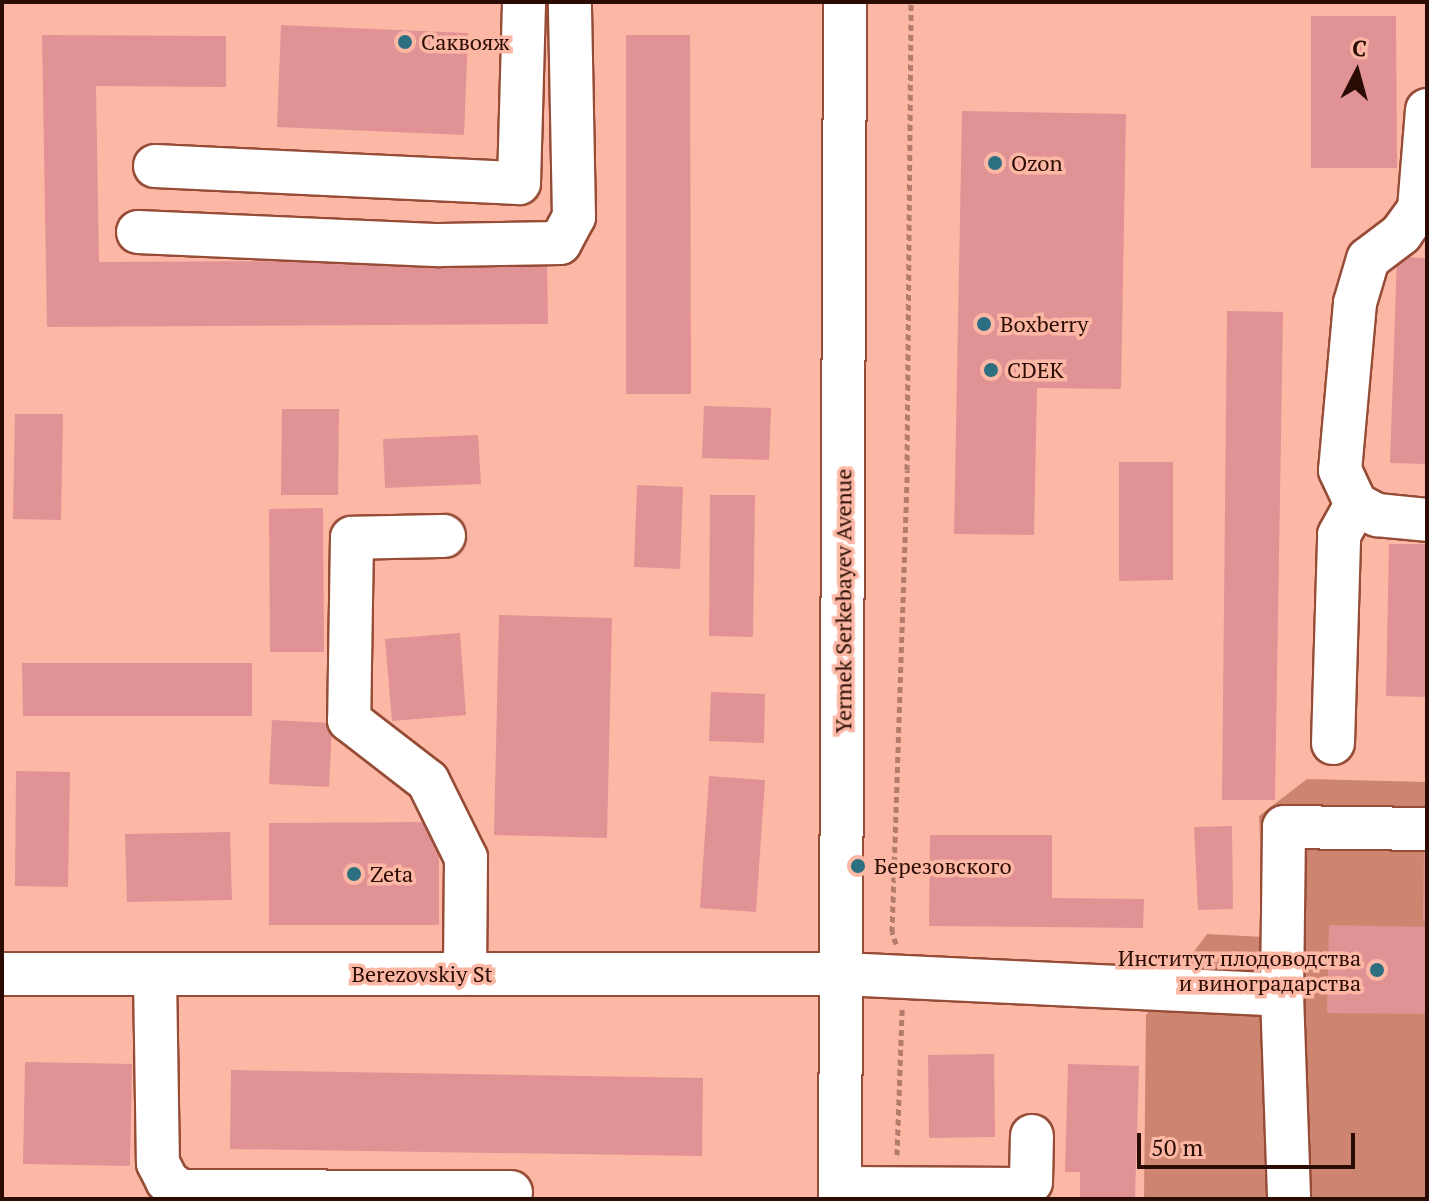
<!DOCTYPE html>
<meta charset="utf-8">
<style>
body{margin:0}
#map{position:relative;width:1429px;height:1201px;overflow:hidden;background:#fcb8a4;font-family:"PT Serif",serif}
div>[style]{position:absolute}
.forest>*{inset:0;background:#ce856f}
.building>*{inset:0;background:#e19294}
.path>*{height:5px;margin-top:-2.5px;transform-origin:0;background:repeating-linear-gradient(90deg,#b37c6d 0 6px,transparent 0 10px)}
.roads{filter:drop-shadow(2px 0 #964c36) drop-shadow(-2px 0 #964c36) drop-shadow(0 2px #964c36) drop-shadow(0 -2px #964c36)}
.minor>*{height:42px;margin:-21px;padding:0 21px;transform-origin:21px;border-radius:21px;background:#fff}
.dots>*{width:22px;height:22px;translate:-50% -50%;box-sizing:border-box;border:4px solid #fcb8a4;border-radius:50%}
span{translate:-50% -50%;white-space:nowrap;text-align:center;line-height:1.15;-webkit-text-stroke:7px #fcb8a4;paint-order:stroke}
.poi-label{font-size:22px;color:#2a0c04}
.left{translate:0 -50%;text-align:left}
.right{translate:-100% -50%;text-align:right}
.street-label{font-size:22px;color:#2a0c04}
.frame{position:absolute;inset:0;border:4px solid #2a0c04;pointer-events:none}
.north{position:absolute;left:1317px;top:32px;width:80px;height:80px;-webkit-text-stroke:6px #fcb8a4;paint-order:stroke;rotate:6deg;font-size:22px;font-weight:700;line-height:32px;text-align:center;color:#2a0c04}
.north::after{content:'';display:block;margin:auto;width:28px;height:36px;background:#2a0c04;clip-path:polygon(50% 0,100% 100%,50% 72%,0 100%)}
.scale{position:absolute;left:1137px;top:1133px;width:218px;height:36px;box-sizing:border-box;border:4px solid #2a0c04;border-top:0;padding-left:10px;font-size:24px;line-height:28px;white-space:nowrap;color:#2a0c04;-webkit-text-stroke:6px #fcb8a4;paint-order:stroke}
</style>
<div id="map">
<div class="forest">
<div style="clip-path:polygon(1307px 779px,1427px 782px,1427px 1199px,1144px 1199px,1146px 1015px,1207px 934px,1264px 937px,1259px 816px)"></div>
</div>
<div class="building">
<div style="clip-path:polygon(1311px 16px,1396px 16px,1397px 168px,1311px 168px)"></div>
<div style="clip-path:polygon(281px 25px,468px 33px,464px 135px,277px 127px)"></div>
<div style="clip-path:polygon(42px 35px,226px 36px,226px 87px,96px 86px,99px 262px,547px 260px,548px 324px,47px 327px)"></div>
<div style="clip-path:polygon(626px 35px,690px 35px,691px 394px,626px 394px)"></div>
<div style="clip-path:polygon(962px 111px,1126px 114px,1121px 389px,1037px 388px,1034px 535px,954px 534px)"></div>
<div style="clip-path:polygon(1397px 257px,1427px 258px,1427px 464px,1390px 463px)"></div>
<div style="clip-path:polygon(1227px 311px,1283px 312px,1275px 800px,1222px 800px)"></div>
<div style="clip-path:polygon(704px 406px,771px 408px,769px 460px,702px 458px)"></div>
<div style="clip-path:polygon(282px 409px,339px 409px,338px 495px,281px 495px)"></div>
<div style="clip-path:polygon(15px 414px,63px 414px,61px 520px,13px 519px)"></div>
<div style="clip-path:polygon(478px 435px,481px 484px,385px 488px,383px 439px)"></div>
<div style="clip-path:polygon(1119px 462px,1173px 462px,1173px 580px,1119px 581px)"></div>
<div style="clip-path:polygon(637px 485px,683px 487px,680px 569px,634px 567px)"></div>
<div style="clip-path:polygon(710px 495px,755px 495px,753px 637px,709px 636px)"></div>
<div style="clip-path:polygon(323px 508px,324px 652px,270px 652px,269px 509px)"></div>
<div style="clip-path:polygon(1389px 544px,1427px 544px,1427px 697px,1386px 696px)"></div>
<div style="clip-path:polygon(499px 615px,612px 618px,607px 838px,494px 835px)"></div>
<div style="clip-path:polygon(460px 633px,466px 715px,392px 721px,385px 639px)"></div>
<div style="clip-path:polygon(22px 663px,252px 663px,252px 716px,23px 716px)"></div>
<div style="clip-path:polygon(711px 692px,765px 694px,764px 743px,709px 741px)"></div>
<div style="clip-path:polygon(272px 720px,332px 723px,329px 787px,269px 784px)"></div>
<div style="clip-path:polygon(16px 771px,70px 772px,68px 887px,15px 886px)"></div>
<div style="clip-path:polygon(709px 776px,765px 780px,756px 912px,700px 908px)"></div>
<div style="clip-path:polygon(439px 822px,439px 925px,269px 925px,269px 823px)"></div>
<div style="clip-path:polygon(1232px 826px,1233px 909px,1198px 910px,1194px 827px)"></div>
<div style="clip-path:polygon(230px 832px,232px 900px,127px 902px,125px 834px)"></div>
<div style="clip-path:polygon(930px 835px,1052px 835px,1052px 898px,1144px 899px,1143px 928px,929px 926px)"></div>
<div style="clip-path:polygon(1424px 843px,1427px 843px,1427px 922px,1423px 921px)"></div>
<div style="clip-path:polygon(1329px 925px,1427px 927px,1427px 1014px,1327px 1013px)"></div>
<div style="clip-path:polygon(994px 1054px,995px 1137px,929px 1138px,928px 1055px)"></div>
<div style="clip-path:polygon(25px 1062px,132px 1064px,130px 1166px,23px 1164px)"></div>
<div style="clip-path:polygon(1068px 1064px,1139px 1066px,1135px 1199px,1080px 1199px,1080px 1172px,1065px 1172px)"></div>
<div style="clip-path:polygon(231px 1070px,703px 1078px,702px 1156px,230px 1149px)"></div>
</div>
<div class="path">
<div style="left:896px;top:944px;width:13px;rotate:-108deg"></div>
<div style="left:892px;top:932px;width:462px;rotate:-88.1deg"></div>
<div style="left:907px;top:470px;width:468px;rotate:-89.5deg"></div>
<div style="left:897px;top:1155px;width:146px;rotate:-88deg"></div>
</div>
<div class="roads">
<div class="minor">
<div style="left:1427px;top:110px;width:99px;rotate:94.6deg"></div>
<div style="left:1419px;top:209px;width:31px;rotate:126deg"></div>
<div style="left:1401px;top:234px;width:41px;rotate:142.9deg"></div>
<div style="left:1368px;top:259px;width:46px;rotate:106.5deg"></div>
<div style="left:1355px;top:303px;width:168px;rotate:95.1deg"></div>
<div style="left:1340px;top:470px;width:38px;rotate:65deg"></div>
<div style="left:1356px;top:504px;width:24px;rotate:28deg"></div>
<div style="left:1377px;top:515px;width:50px;rotate:5.7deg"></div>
<div style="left:155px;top:166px;width:364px;rotate:2.7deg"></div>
<div style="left:519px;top:183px;width:181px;rotate:-88.4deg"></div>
<div style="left:138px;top:232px;width:302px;rotate:2.5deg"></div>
<div style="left:440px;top:245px;width:120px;rotate:-1deg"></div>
<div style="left:560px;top:243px;width:30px;rotate:-62deg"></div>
<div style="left:574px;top:217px;width:215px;rotate:-91.1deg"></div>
<div style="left:444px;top:536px;width:92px;rotate:178.8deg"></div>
<div style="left:352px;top:538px;width:182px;rotate:90.9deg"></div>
<div style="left:349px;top:720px;width:100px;rotate:37.7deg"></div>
<div style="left:428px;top:781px;width:86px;rotate:63.7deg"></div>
<div style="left:466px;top:858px;width:116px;rotate:90.5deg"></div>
<div style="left:1333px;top:743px;width:208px;rotate:-88.3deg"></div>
<div style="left:1339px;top:535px;width:35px;rotate:-61deg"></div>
<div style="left:2px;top:974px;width:840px"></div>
<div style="left:842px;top:974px;width:441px;rotate:2.7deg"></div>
<div style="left:1282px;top:995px;width:204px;rotate:88deg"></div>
<div style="left:155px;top:976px;width:187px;rotate:89.1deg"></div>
<div style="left:158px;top:1163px;width:20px;rotate:63deg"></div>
<div style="left:167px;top:1181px;width:17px;rotate:36deg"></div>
<div style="left:181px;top:1191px;width:330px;rotate:0.2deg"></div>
<div style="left:1282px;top:995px;width:168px;rotate:-89.3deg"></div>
<div style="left:1284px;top:827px;width:143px;rotate:0.8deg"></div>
<div style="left:840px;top:1188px;width:181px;rotate:0.3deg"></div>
<div style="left:1021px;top:1189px;width:12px;rotate:-35deg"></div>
<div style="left:1031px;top:1182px;width:46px;rotate:-88.8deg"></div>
<div style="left:840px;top:1199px;width:1197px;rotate:-89.76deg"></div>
</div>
</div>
<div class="dots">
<div style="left:405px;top:42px;background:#2c6f80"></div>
<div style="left:995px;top:163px;background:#2c6f80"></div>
<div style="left:984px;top:324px;background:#2c6f80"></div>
<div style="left:991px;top:370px;background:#2c6f80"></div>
<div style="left:858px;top:866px;background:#2c6f80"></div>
<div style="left:354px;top:874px;background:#2c6f80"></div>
<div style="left:1377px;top:970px;background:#2c6f80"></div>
</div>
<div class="poi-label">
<span class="left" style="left:421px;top:42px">Саквояж</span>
<span class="left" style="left:1011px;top:163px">Ozon</span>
<span class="left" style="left:1000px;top:324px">Boxberry</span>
<span class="left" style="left:1007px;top:370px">CDEK</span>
<span class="left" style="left:874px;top:866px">Березовского</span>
<span class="left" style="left:370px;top:874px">Zeta</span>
<span class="right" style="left:1361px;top:970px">Институт плодоводства<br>и виноградарства</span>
</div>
<div class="street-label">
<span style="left:843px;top:601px;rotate:-90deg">Yermek Serkebayev Avenue</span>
<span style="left:422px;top:974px">Berezovskiy St</span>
</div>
<div class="frame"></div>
<div class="north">С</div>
<div class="scale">50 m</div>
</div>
